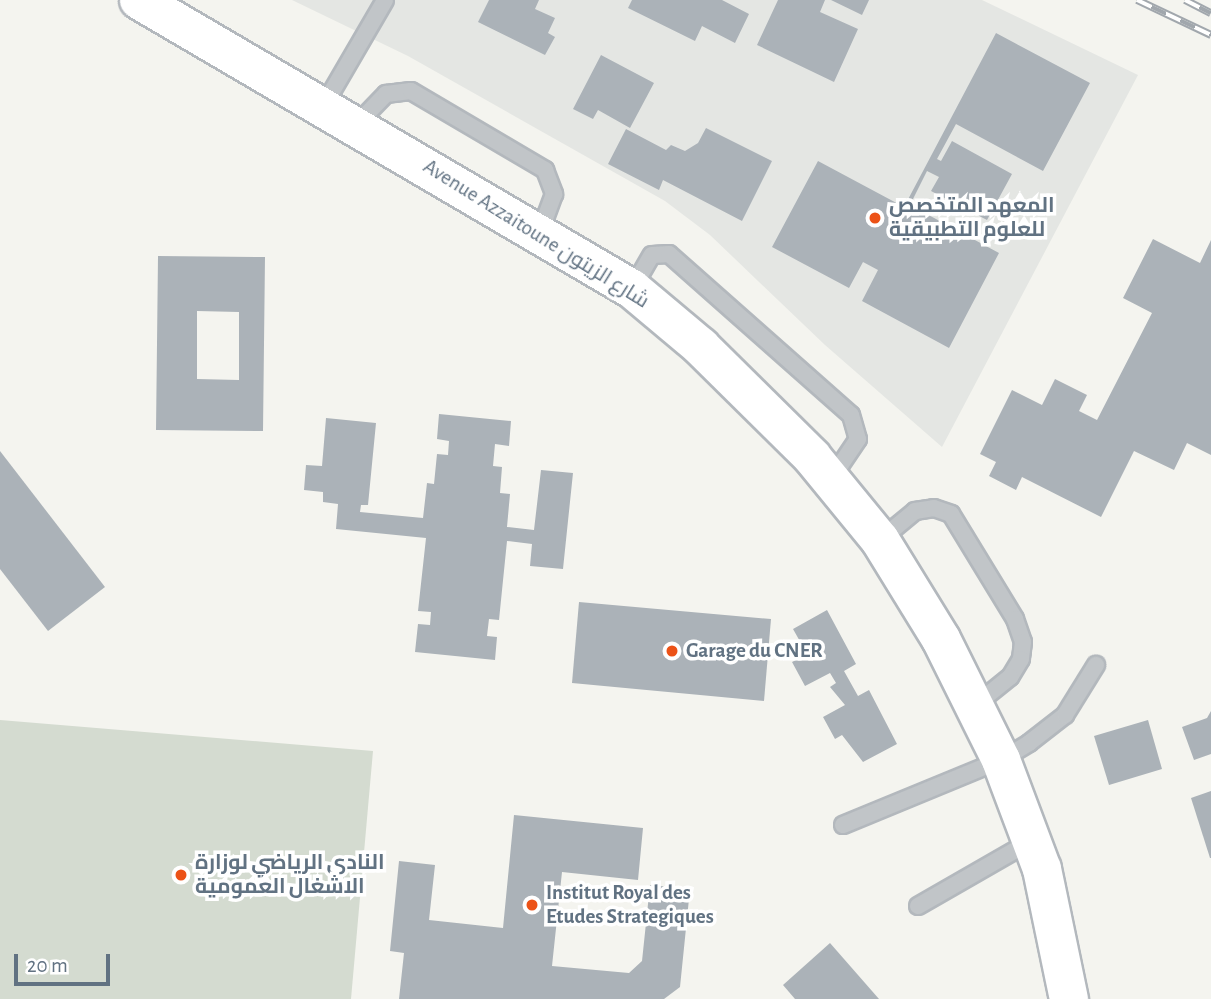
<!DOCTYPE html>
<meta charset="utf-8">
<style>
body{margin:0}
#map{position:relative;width:1211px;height:999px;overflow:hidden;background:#f4f4ef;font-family:"Alegreya Sans",Cairo,sans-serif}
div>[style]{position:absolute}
.built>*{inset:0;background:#e4e6e3}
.green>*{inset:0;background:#d4dbd0}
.building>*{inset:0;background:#abb2b8}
.roads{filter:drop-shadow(2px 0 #b3b8bd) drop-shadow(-2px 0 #b3b8bd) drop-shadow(0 2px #b3b8bd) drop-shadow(0 -2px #b3b8bd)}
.lane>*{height:16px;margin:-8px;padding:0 8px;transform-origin:8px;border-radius:8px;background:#c1c5c8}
.secondary>*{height:38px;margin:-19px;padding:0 19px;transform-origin:19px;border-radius:19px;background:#fff}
.rail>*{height:8px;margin-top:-4px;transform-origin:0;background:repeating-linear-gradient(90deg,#fff 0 16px,#a1a7ad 0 32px);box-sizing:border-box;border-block:2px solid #a1a7ad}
.dots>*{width:19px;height:19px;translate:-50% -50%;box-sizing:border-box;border:4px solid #fff;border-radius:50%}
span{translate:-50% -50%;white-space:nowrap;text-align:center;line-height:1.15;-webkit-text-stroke:7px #fff;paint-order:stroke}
.poi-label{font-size:21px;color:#617282;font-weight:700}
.left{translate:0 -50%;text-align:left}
.street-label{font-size:21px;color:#617282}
.scale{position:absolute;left:14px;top:954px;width:96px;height:32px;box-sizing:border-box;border:4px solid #617282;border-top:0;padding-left:9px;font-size:21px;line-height:24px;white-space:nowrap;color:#617282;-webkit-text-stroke:5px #fff;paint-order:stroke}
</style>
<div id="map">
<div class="built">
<div style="clip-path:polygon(292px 0,982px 0,1138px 75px,942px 447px,825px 345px,710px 235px,665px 201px,408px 56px)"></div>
</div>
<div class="green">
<div style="clip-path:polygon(0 720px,373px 751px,351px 999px,0 999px)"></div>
</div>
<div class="building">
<div style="clip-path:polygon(489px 0,539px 0,535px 9px,555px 18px,548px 33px,555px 37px,545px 55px,478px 22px)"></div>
<div style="clip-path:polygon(632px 0,722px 0,749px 14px,735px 43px,702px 26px,695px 41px,628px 8px)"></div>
<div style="clip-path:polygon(778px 0,825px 0,820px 12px,858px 29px,834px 82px,757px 45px)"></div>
<div style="clip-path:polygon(831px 0,869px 0,862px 15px)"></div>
<div style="clip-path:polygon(996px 33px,1090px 83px,1043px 171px,956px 124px,937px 159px,941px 161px,952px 141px,1012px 174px,987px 220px,931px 191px,939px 177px,927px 171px,910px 205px,999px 253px,949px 348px,862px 301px,878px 270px,863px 262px,849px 288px,772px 247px,818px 161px,904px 207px)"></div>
<div style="clip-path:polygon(601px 55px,654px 83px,630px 128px,598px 110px,593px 119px,573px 109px)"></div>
<div style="clip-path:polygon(706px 128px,772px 161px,742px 221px,663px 180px,659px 190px,608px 164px,626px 129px,666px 150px,671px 145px,685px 151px,698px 143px)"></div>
<div style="clip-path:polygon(1153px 239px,1200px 263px,1211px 240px,1211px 455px,1187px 443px,1174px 470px,1134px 451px,1101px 517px,1022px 477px,1016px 490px,989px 476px,996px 462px,980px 454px,1012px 390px,1042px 405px,1055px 379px,1087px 395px,1079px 411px,1097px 420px,1152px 313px,1123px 298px)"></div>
<div style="clip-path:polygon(evenodd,158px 256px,265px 257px,263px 431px,156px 430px,158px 256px,197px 311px,239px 312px,239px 380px,197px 379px,197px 311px)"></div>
<div style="clip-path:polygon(439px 414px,511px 421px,509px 446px,495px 444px,493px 466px,502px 467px,500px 493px,510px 494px,507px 527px,534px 530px,541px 470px,573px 473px,563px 569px,530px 566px,532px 544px,507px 541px,499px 620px,489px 619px,487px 636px,497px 637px,495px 660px,415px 652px,418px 624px,430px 625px,431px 612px,418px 611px,426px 538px,336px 529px,338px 504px,323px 502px,323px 492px,304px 490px,306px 465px,322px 466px,326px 418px,376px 423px,368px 505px,361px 505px,360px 512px,423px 518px,427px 483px,434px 484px,437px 454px,448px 455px,449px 441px,437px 439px)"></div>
<div style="clip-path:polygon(0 451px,105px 587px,48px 631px,0 569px)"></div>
<div style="clip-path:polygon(579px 602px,771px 619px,764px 701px,572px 683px)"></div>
<div style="clip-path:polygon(827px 610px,856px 664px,844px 671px,858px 696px,869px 690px,897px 744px,863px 762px,842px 735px,835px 739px,823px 717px,845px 705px,830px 687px,836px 683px,830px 673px,805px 686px,792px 662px,798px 659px,793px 649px,802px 645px,793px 629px)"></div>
<div style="clip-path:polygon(1211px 711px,1211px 754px,1194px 760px,1182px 727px,1207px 718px)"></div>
<div style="clip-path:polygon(1148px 720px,1162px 769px,1109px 785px,1094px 736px)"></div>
<div style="clip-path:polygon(1211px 791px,1211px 858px,1210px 858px,1191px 798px)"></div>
<div style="clip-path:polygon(514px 815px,643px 828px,638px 880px,562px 872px,552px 966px,629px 973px,642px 961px,650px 885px,690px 889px,680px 987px,664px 999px,399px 999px,404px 953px,390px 951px,399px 861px,435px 865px,429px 920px,503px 928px)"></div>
<div style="clip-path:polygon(830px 943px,879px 999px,795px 999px,783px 985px)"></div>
</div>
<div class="roads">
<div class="lane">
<div style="left:324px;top:105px;width:121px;rotate:-59.8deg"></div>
<div style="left:357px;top:124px;width:42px;rotate:-46deg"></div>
<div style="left:386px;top:94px;width:25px;rotate:-7deg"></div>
<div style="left:411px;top:91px;width:156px;rotate:30.5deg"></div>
<div style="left:545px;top:170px;width:26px;rotate:69deg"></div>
<div style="left:554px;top:194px;width:40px;rotate:110.2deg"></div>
<div style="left:632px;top:289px;width:39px;rotate:-60deg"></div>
<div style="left:652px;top:255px;width:17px;rotate:-3deg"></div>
<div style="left:669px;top:254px;width:243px;rotate:41.5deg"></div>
<div style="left:851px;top:415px;width:25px;rotate:74deg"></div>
<div style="left:858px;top:439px;width:48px;rotate:124deg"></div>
<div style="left:880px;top:540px;width:45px;rotate:-39.6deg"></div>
<div style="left:915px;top:511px;width:19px;rotate:-9deg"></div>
<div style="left:934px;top:508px;width:18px;rotate:19deg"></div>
<div style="left:951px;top:514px;width:123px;rotate:58.6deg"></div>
<div style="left:1015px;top:619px;width:24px;rotate:71deg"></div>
<div style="left:1023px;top:642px;width:17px;rotate:97deg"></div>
<div style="left:1021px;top:659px;width:21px;rotate:121deg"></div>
<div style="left:1010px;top:677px;width:46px;rotate:141.1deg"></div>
<div style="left:843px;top:825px;width:171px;rotate:-22.4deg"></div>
<div style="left:1001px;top:760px;width:33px;rotate:-31deg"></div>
<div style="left:1029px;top:743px;width:46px;rotate:-37.9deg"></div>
<div style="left:1065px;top:715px;width:59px;rotate:-58.2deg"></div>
<div style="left:918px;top:906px;width:130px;rotate:-29.9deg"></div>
</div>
<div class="secondary">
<div style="left:139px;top:0;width:571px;rotate:30.38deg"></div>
<div style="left:632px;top:289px;width:90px;rotate:40deg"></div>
<div style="left:701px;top:347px;width:156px;rotate:44.7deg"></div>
<div style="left:812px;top:457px;width:107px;rotate:50.7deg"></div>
<div style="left:880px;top:540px;width:116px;rotate:58.4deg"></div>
<div style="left:941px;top:639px;width:135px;rotate:63.6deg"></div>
<div style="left:1001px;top:760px;width:116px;rotate:69.4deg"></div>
<div style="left:1042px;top:869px;width:133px;rotate:78.3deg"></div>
</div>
</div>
<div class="rail">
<div style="left:1137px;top:0;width:82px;rotate:25.3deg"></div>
<div style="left:1185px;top:0;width:29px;rotate:27deg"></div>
</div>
<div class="dots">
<div style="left:875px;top:218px;background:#ec5217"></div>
<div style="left:672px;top:651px;background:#ec5217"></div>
<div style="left:181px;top:875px;background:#ec5217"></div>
<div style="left:532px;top:905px;background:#ec5217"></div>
</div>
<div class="poi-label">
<span class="left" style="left:889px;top:218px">المعهد المتخصص<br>للعلوم التطبيقية</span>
<span class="left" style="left:686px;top:651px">Garage du CNER</span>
<span class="left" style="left:195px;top:875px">النادي الرياضي لوزارة<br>الاشغال العمومية</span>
<span class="left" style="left:546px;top:905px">Institut Royal des<br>Etudes Strategiques</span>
</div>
<div class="street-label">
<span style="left:536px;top:234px;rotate:32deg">Avenue Azzaitoune شارع الزيتون</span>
</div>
<div class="scale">20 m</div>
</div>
